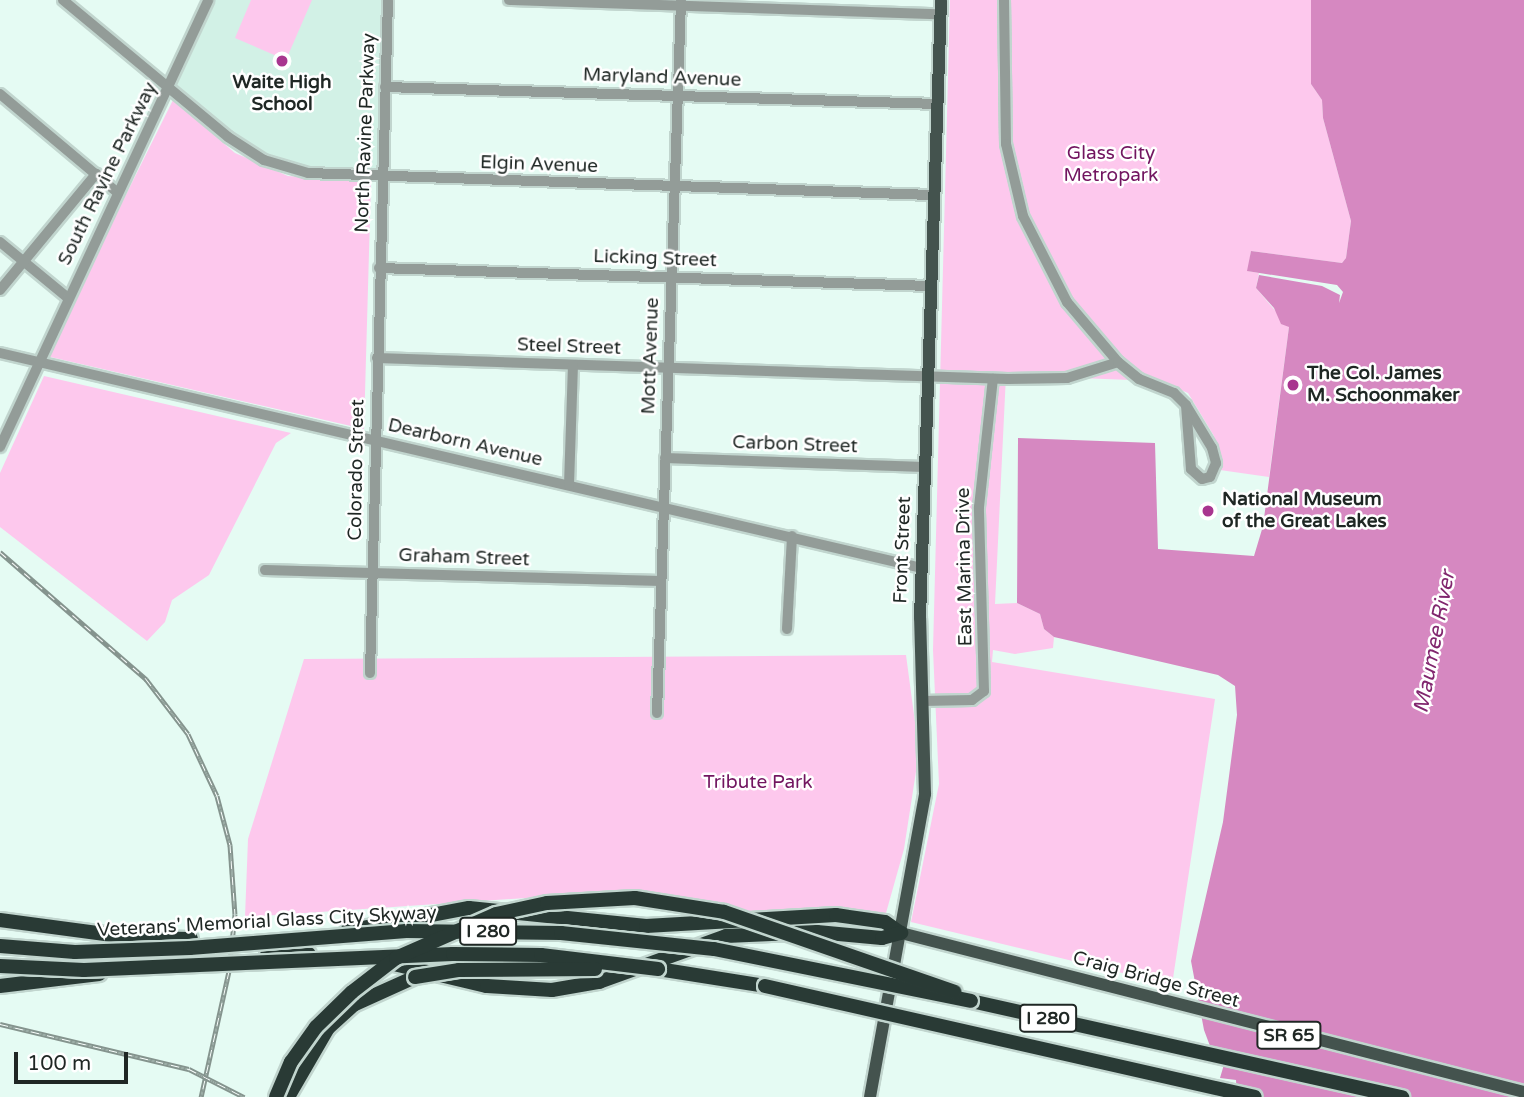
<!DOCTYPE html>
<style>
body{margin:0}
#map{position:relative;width:1524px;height:1097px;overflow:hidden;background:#e5fbf3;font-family:"Varela Round",sans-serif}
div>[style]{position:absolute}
.built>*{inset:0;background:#d2f1e6}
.green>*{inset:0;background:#fdc8ed}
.water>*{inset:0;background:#d688c1}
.roads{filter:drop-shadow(2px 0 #c1d5ce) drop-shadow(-2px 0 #c1d5ce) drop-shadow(0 2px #c1d5ce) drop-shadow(0 -2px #c1d5ce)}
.minor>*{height:10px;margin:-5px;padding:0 5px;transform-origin:5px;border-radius:5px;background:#939c98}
.major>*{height:12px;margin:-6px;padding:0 6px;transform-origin:6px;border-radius:6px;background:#44534e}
.highway>*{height:14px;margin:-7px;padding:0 7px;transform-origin:7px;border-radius:7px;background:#293a35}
.rail>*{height:5px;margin-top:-2.5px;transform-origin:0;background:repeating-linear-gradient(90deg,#fff 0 8px,#85948e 0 16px);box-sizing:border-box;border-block:2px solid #85948e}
.bridges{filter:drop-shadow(2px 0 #c1d5ce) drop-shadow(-2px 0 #c1d5ce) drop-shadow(0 2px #c1d5ce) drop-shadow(0 -2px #c1d5ce)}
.highway-bridge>*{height:14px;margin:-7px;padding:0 7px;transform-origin:7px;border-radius:7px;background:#293a35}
.dots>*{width:19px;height:19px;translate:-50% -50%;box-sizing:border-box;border:4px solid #fff;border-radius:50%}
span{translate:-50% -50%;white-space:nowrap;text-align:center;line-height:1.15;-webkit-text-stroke:5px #fff;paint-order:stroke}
.shield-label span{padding:2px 5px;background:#fff;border:2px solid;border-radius:5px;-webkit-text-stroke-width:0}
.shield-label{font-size:18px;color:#1f2724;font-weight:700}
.street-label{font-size:19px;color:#1f2724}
.poi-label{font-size:19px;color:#1f2724;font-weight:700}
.left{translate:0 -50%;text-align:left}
.park-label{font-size:19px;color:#721560}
.water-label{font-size:21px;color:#81266e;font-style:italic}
.scale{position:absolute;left:14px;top:1052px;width:114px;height:32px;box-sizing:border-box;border:4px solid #1f2724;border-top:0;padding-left:9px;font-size:21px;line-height:24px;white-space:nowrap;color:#1f2724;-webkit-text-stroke:5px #fff;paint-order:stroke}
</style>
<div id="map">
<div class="built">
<div style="clip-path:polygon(208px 0,384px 0,381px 177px,308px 173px,264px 160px,170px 89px)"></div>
</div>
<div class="green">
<div style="clip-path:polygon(251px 0,312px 0,286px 60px,235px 38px)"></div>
<div style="clip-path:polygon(950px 0,1311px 0,1311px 84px,1322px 100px,1323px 118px,1351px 221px,1346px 258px,1342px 263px,1251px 251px,1248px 271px,1259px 273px,1256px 288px,1289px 327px,1269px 477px,1220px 470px,1214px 436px,1188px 393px,1176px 388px,1156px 381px,1006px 375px,995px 604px,1017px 603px,1040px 614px,1044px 629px,1054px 637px,1053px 648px,1015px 654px,993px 650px,992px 662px,1215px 699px,1172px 985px,911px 922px,939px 784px,933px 650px)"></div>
<div style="clip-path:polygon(173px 100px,235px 153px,288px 176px,371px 182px,364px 429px,46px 356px)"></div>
<div style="clip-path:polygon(44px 376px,291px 433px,276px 443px,209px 575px,172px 600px,165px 622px,147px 641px,0 527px,0 473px)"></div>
<div style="clip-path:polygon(906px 655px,919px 752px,904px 849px,886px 913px,739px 912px,628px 891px,245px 917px,248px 839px,304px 659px)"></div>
</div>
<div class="water">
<div style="clip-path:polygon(1311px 0,1524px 0,1524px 1097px,1237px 1097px,1236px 1080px,1220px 1078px,1225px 1061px,1213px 1054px,1204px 1030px,1191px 961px,1223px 822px,1237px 715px,1235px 686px,1218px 675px,1054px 637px,1044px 629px,1040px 614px,1017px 603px,1018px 438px,1155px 443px,1158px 549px,1254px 556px,1263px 526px,1289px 327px,1281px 324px,1274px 308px,1256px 288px,1259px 275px,1322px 286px,1340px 295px,1339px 303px,1343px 292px,1337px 285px,1247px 271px,1251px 251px,1342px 263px,1346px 258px,1351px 221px,1323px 118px,1322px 100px,1311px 84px)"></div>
</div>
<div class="roads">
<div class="minor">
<div style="left:63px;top:0;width:214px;rotate:39.7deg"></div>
<div style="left:228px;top:137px;width:43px;rotate:32.6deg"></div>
<div style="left:264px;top:160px;width:46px;rotate:16.5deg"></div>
<div style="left:308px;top:173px;width:625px;rotate:2.02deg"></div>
<div style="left:509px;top:0;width:431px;rotate:1.9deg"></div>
<div style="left:1004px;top:0;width:144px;rotate:89.2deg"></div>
<div style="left:1006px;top:144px;width:74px;rotate:76.7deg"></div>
<div style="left:1023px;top:216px;width:97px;rotate:62.9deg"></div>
<div style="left:1067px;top:302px;width:79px;rotate:49.6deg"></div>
<div style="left:385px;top:87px;width:552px;rotate:1.76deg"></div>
<div style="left:0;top:94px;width:154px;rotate:40deg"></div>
<div style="left:0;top:242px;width:88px;rotate:39.5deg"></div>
<div style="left:379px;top:268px;width:551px;rotate:1.87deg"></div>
<div style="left:0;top:290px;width:151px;rotate:-50.4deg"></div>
<div style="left:0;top:353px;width:947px;rotate:13.13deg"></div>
<div style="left:377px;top:358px;width:631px;rotate:1.91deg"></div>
<div style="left:1008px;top:379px;width:59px;rotate:-1deg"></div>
<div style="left:1067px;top:378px;width:53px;rotate:-17.4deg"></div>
<div style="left:1118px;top:362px;width:27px;rotate:39deg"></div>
<div style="left:1139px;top:379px;width:38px;rotate:22deg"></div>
<div style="left:1174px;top:393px;width:17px;rotate:45deg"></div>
<div style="left:1186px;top:405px;width:50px;rotate:58.8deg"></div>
<div style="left:1212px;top:448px;width:16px;rotate:75deg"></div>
<div style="left:1216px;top:463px;width:15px;rotate:113deg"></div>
<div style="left:1210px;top:477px;width:8px;rotate:166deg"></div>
<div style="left:1202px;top:479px;width:15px;rotate:-138deg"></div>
<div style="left:1191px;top:469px;width:64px;rotate:-94.5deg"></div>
<div style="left:0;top:447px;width:493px;rotate:-65deg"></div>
<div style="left:665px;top:458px;width:259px;rotate:2deg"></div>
<div style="left:569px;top:485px;width:120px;rotate:-88.1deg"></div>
<div style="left:265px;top:570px;width:396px;rotate:1.6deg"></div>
<div style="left:787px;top:629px;width:93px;rotate:-86.9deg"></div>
<div style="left:370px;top:673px;width:673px;rotate:-88.47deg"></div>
<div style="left:923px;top:701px;width:49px;rotate:-1.2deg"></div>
<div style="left:972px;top:700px;width:15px;rotate:-37deg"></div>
<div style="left:984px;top:691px;width:184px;rotate:-91.6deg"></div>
<div style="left:979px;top:507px;width:129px;rotate:-83.8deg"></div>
<div style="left:657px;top:713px;width:713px;rotate:-88.07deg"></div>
</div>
<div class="major">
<div style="left:901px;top:933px;width:643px;rotate:14.32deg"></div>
<div style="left:870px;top:1097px;width:308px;rotate:-79.7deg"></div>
<div style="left:925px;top:794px;width:176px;rotate:-91.6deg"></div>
<div style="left:920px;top:618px;width:618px;rotate:-88.05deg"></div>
</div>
<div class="highway">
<div style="left:0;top:920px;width:136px;rotate:7.6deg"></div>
<div style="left:135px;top:938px;width:56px;rotate:1deg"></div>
<div style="left:347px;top:931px;width:124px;rotate:-10.7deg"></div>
<div style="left:469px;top:908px;width:178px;rotate:5.8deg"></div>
<div style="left:646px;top:926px;width:190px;rotate:-3.3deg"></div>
<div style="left:836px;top:915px;width:49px;rotate:8.1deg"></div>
<div style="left:885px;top:922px;width:19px;rotate:35deg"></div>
<div style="left:267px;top:955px;width:42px;rotate:-1.4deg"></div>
<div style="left:381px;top:961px;width:109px;rotate:13.3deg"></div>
<div style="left:487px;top:986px;width:65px;rotate:3.5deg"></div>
<div style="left:552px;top:990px;width:48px;rotate:-9.7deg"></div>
<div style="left:599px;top:982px;width:135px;rotate:-19.9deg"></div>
<div style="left:726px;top:936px;width:91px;rotate:-2.5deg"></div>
<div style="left:817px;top:932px;width:65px;rotate:5.3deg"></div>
<div style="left:882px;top:938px;width:20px;rotate:-15deg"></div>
<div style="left:658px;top:969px;width:108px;rotate:9deg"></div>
<div style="left:0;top:986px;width:100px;rotate:-6.9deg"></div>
<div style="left:971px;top:1001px;width:442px;rotate:12.6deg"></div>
<div style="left:288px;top:1097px;width:80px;rotate:-59.9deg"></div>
<div style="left:328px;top:1028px;width:36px;rotate:-42deg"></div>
<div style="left:355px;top:1004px;width:66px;rotate:-24.2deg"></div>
</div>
</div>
<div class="rail">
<div style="left:0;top:552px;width:194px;rotate:41deg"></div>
<div style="left:146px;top:679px;width:69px;rotate:52.6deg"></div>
<div style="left:188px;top:734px;width:68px;rotate:64.9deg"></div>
<div style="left:217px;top:796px;width:51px;rotate:75.1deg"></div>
<div style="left:230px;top:845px;width:69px;rotate:85.9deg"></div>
<div style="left:235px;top:914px;width:57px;rotate:96deg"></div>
<div style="left:229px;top:971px;width:129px;rotate:102.5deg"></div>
<div style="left:0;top:1024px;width:194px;rotate:13.4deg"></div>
<div style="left:189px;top:1069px;width:62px;rotate:27deg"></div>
</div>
<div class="bridges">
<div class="highway-bridge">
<div style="left:0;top:946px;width:75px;rotate:4.6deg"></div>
<div style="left:75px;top:952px;width:115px;rotate:-2deg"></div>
<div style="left:190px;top:948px;width:217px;rotate:-4.5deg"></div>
<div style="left:406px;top:931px;width:155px;rotate:0.7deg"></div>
<div style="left:561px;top:933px;width:154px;rotate:6deg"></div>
<div style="left:714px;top:949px;width:262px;rotate:11.4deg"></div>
<div style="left:0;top:966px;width:84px;rotate:2.7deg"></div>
<div style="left:84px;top:970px;width:369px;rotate:-2.5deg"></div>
<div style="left:453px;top:954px;width:88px;rotate:0.7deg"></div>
<div style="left:541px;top:955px;width:118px;rotate:6.8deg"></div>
<div style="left:415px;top:977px;width:45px;rotate:-9deg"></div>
<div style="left:459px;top:970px;width:136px;rotate:-0.4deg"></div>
<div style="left:765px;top:986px;width:502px;rotate:12.76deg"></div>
<div style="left:276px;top:1097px;width:38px;rotate:-67deg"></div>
<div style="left:291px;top:1062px;width:43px;rotate:-54.5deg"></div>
<div style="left:316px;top:1027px;width:50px;rotate:-44.2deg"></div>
<div style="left:352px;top:992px;width:56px;rotate:-37.7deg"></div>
<div style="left:396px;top:958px;width:109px;rotate:-23.7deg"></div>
<div style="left:496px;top:914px;width:52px;rotate:-12.2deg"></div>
<div style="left:547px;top:903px;width:88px;rotate:-3.3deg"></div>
<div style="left:635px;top:898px;width:90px;rotate:8.9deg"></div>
<div style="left:724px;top:912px;width:244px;rotate:19.1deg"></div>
</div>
</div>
<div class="dots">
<div style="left:282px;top:61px;background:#a8358f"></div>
<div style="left:1293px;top:385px;background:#a8358f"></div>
<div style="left:1208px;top:511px;background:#a8358f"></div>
</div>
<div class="shield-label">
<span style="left:488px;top:931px">I 280</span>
<span style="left:1048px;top:1018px">I 280</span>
<span style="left:1289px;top:1035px">SR 65</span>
</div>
<div class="street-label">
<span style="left:662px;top:78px;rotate:2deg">Maryland Avenue</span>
<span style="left:366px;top:133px;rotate:-88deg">North Ravine Parkway</span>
<span style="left:539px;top:165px;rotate:2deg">Elgin Avenue</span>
<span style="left:108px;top:174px;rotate:-64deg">South Ravine Parkway</span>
<span style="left:655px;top:259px;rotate:2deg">Licking Street</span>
<span style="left:569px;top:347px;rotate:2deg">Steel Street</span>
<span style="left:651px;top:356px;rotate:-88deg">Mott Avenue</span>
<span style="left:465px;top:443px;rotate:13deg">Dearborn Avenue</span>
<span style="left:795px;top:445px;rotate:2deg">Carbon Street</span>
<span style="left:357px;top:470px;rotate:-89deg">Colorado Street</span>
<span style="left:903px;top:550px;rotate:-88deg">Front Street</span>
<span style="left:464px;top:558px;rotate:2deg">Graham Street</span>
<span style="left:965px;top:567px;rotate:-91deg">East Marina Drive</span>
<span style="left:267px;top:922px;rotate:-3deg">Veterans' Memorial Glass City Skyway</span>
<span style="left:1156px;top:980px;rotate:15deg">Craig Bridge Street</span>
</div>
<div class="poi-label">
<span style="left:282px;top:94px">Waite High<br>School</span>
<span class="left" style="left:1307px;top:385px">The Col. James<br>M. Schoonmaker</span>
<span class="left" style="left:1222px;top:511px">National Museum<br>of the Great Lakes</span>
</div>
<div class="park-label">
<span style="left:1111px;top:165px">Glass City<br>Metropark</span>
<span style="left:758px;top:783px">Tribute Park</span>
</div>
<div class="water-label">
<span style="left:1435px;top:642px;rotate:-79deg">Maumee River</span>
</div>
<div class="scale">100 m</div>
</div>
